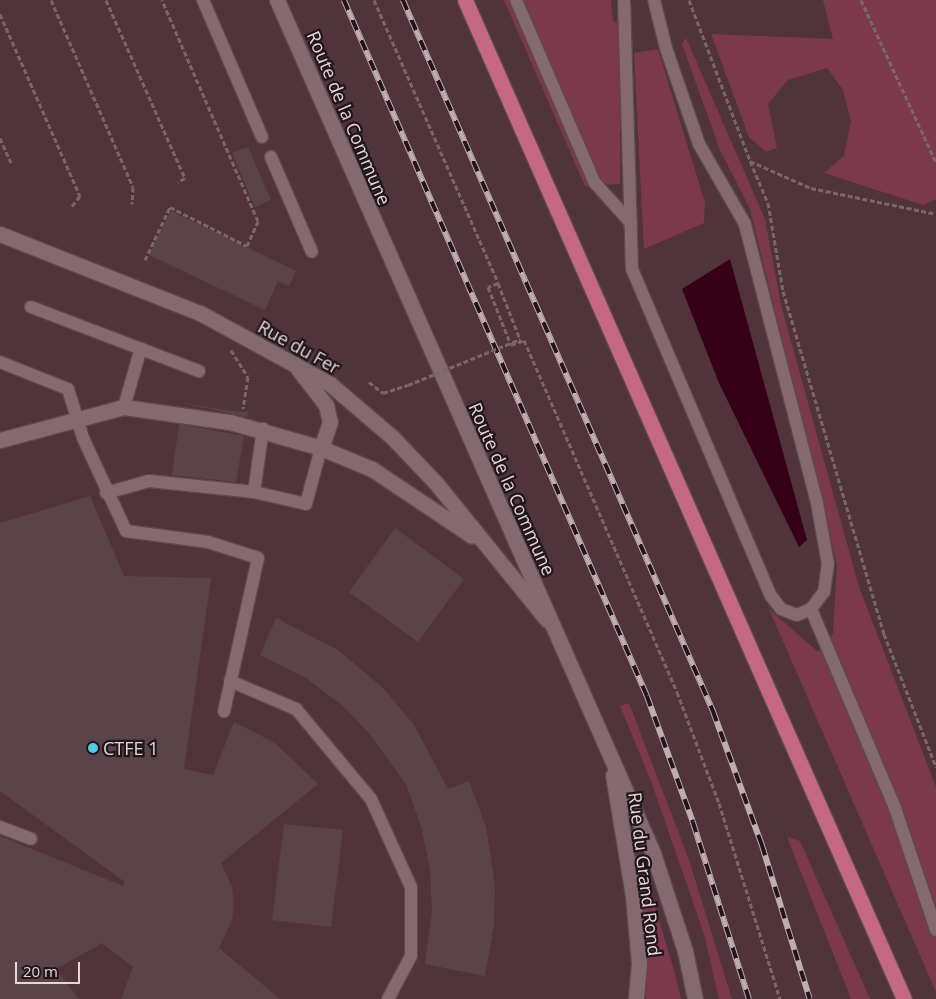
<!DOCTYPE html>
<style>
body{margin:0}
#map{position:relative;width:936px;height:999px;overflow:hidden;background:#412b31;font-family:"Open Sans",sans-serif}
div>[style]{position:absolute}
.built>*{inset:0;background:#51343b}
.green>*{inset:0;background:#7c384d}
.water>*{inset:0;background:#360116}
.building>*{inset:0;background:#5b4449}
.path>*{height:3px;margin-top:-1.5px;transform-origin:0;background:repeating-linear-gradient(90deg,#79656a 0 5px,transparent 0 7.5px)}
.roads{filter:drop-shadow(1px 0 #5c4a4f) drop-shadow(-1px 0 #5c4a4f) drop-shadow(0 1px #5c4a4f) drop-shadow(0 -1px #5c4a4f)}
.lane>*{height:12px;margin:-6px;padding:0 6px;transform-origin:6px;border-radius:6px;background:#846a70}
.street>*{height:15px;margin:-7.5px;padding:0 7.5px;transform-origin:7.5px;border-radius:7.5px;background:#846a70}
.secondary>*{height:15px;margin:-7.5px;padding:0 7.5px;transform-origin:7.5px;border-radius:7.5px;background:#846a70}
.primary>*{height:15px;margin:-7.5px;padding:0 7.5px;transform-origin:7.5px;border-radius:7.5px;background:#c46884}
.rail>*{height:5.5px;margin-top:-2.75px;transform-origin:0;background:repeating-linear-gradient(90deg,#21171a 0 11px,#beadb1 0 22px);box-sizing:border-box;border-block:1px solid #beadb1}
.path-bridge>*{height:3px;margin-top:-1.5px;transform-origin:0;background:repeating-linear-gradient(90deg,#79656a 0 5px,transparent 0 7.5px)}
.dots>*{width:14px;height:14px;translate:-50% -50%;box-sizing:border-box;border:2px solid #21171a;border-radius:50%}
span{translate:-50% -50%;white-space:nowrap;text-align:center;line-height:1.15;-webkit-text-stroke:4.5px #21171a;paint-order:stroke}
.street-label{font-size:18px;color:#e5d6d9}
.poi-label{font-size:18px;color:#e5d6d9}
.left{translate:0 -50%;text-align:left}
.scale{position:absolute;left:15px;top:962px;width:65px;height:22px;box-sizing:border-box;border:2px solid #e5d6d9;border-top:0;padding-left:6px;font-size:15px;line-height:18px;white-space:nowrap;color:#e5d6d9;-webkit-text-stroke:4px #21171a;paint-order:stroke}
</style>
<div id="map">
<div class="built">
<div style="clip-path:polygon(0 0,936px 0,936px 999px,0 999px)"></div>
</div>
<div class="green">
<div style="clip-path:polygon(504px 0,611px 0,613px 21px,620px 24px,620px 184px,585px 186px)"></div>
<div style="clip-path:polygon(823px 0,936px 0,936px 199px,923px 205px,824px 173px,844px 156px,851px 121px,843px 90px,827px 68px,788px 80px,768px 104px,777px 148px,766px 152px,749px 137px,711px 34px,833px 39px)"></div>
<div style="clip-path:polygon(686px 38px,765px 219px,781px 305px,859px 587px,936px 787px,936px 992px,769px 609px,818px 652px,833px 634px,837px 565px,750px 209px,720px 150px,682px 44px)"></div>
<div style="clip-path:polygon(658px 49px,705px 203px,704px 223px,644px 249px,634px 53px)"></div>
<div style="clip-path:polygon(629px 703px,689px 860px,732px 999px,719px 999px,704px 934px,651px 781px,620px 706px)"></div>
<div style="clip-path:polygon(787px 837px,800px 841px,870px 999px,851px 999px)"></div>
<div style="clip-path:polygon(645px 874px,674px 970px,681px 999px,646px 999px,647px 944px,641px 881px)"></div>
</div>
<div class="water">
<div style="clip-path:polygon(730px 259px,807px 540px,799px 547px,719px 383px,682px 289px)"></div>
</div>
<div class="building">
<div style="clip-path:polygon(248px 147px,271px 200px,255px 207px,232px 153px)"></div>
<div style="clip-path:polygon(171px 211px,296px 271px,289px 286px,278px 281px,265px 310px,149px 255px)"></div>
<div style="clip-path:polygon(182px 403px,231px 411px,248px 412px,247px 417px)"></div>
<div style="clip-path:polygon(179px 424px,244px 436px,236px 482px,172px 475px)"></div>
<div style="clip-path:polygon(90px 496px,124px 576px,211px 578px,184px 769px,213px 775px,234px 722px,275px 743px,318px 784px,221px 863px,232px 887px,234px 904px,232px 920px,219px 948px,280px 999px,121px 999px,133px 967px,102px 943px,56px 969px,79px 999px,0 999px,0 836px,123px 886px,125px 882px,0 791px,0 523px)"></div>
<div style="clip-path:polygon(395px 528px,464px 579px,418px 642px,349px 592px)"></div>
<div style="clip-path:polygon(276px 618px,338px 650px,383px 688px,414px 725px,448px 789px,469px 781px,486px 827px,495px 885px,494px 925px,485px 976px,425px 964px,432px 911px,430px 869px,421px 826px,406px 784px,369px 733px,343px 706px,306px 678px,260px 655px)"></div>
<div style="clip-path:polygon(284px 824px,343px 830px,331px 927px,272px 920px)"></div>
</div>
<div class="path">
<div style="left:51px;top:0;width:204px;rotate:66.3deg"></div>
<div style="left:133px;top:187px;width:17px;rotate:93deg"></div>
<div style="left:106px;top:0;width:195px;rotate:66.1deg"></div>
<div style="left:185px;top:178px;width:8px;rotate:150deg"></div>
<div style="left:374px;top:0;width:309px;rotate:66.3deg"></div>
<div style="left:498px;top:283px;width:11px;rotate:158deg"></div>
<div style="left:488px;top:287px;width:62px;rotate:68.4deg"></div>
<div style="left:511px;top:345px;width:14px;rotate:-21deg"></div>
<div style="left:524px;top:340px;width:384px;rotate:66.5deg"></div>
<div style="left:677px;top:692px;width:119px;rotate:69.3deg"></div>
<div style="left:719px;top:803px;width:205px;rotate:72.7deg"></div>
<div style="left:689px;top:0;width:172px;rotate:69.2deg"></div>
<div style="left:750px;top:161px;width:67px;rotate:23.9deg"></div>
<div style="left:811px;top:188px;width:128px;rotate:11.7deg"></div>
<div style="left:861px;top:0;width:179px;rotate:65.2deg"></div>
<div style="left:0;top:14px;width:199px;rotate:66.3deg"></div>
<div style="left:80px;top:196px;width:13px;rotate:129deg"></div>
<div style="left:0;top:138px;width:27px;rotate:66deg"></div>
<div style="left:750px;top:161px;width:46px;rotate:66.8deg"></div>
<div style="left:768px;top:203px;width:89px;rotate:80.3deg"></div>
<div style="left:783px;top:291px;width:358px;rotate:73.6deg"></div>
<div style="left:884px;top:634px;width:143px;rotate:68.6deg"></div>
<div style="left:145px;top:260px;width:59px;rotate:-64.7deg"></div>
<div style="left:170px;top:207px;width:86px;rotate:26.9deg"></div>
<div style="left:247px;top:246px;width:27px;rotate:-66deg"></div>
<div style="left:258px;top:221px;width:241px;rotate:-113.5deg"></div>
<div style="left:498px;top:283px;width:60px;rotate:68.6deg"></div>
<div style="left:231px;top:350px;width:32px;rotate:58deg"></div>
<div style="left:248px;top:377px;width:32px;rotate:99deg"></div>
<div style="left:369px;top:382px;width:18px;rotate:38deg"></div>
<div style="left:383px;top:393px;width:26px;rotate:-18deg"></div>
</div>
<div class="roads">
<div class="lane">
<div style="left:203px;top:0;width:149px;rotate:66.7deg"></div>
<div style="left:516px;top:0;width:199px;rotate:66.7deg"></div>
<div style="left:595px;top:183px;width:54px;rotate:48deg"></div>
<div style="left:624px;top:0;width:269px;rotate:88.3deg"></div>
<div style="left:632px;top:269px;width:355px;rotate:67deg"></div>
<div style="left:771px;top:596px;width:16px;rotate:52deg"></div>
<div style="left:781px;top:609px;width:17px;rotate:21deg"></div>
<div style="left:797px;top:615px;width:15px;rotate:-23deg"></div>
<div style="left:811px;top:609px;width:21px;rotate:-53deg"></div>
<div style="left:824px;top:592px;width:28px;rotate:-82deg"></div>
<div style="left:828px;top:564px;width:62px;rotate:-100.2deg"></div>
<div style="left:817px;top:503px;width:288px;rotate:-104.5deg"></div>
<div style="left:745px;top:224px;width:92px;rotate:-119.9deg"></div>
<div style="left:699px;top:144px;width:102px;rotate:-109deg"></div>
<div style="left:666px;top:48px;width:49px;rotate:-104deg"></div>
<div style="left:271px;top:157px;width:103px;rotate:66.7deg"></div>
<div style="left:31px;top:307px;width:180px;rotate:20.9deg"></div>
<div style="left:0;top:362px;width:73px;rotate:21.7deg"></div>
<div style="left:68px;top:389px;width:51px;rotate:73deg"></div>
<div style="left:83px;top:438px;width:102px;rotate:65.2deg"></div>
<div style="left:126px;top:531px;width:83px;rotate:7.6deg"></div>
<div style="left:208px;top:542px;width:52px;rotate:17.7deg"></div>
<div style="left:258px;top:558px;width:157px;rotate:102.5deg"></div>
<div style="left:124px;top:407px;width:61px;rotate:-73.9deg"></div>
<div style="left:254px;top:492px;width:64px;rotate:-81.9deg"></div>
<div style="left:106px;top:493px;width:45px;rotate:-15.6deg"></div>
<div style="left:149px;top:481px;width:106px;rotate:6deg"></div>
<div style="left:254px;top:492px;width:53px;rotate:13deg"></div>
<div style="left:306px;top:504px;width:58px;rotate:-75deg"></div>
<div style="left:811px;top:609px;width:216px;rotate:67.1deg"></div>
<div style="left:895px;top:808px;width:129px;rotate:71.4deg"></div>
<div style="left:230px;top:681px;width:72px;rotate:23deg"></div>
<div style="left:296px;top:709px;width:117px;rotate:50.2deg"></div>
<div style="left:371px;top:799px;width:97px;rotate:65.6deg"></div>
<div style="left:411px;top:887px;width:69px;rotate:90deg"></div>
<div style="left:411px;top:956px;width:49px;rotate:118.1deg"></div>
<div style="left:0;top:827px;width:33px;rotate:21deg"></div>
</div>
<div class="street">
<div style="left:0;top:234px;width:215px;rotate:21.6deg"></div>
<div style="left:200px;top:313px;width:148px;rotate:28.6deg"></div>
<div style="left:330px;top:384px;width:82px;rotate:40.5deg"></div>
<div style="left:392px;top:437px;width:64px;rotate:46.3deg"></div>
<div style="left:436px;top:483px;width:176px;rotate:51deg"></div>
<div style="left:298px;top:369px;width:46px;rotate:52.1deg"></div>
<div style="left:326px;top:405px;width:17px;rotate:77deg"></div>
<div style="left:330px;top:422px;width:28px;rotate:109deg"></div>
<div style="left:0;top:440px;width:128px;rotate:-14.9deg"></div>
<div style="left:124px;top:407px;width:107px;rotate:8.1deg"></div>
<div style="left:230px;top:422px;width:95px;rotate:15.9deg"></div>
<div style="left:321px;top:448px;width:55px;rotate:22.4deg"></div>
<div style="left:372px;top:469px;width:120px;rotate:33.8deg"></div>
</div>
<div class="secondary">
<div style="left:277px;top:0;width:932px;rotate:66.21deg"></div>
<div style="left:653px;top:853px;width:103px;rotate:71.9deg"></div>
<div style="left:685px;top:951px;width:49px;rotate:78.2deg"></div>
<div style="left:613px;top:775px;width:123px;rotate:80.6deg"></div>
<div style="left:633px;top:896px;width:67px;rotate:84.9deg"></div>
<div style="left:639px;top:963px;width:36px;rotate:95deg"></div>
</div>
<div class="primary">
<div style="left:465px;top:0;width:1091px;rotate:66.28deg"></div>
</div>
</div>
<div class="rail">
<div style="left:344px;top:0;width:759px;rotate:66.47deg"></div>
<div style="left:647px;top:696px;width:134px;rotate:69.9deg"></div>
<div style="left:693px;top:822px;width:186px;rotate:72.4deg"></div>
<div style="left:403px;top:0;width:776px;rotate:66.44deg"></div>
<div style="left:713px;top:711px;width:143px;rotate:69.9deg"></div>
<div style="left:762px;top:845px;width:161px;rotate:72.7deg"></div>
</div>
<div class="path-bridge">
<div style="left:408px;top:385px;width:121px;rotate:-22.3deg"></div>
</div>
<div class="dots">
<div style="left:93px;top:748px;background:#55cae0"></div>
</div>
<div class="street-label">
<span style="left:349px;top:118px;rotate:67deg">Route de la Commune</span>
<span style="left:299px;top:347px;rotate:29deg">Rue du Fer</span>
<span style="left:512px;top:489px;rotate:66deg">Route de la Commune</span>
<span style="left:645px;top:874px;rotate:83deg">Rue du Grand Rond</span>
</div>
<div class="poi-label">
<span class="left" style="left:103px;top:748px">CTFE 1</span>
</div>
<div class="scale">20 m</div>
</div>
